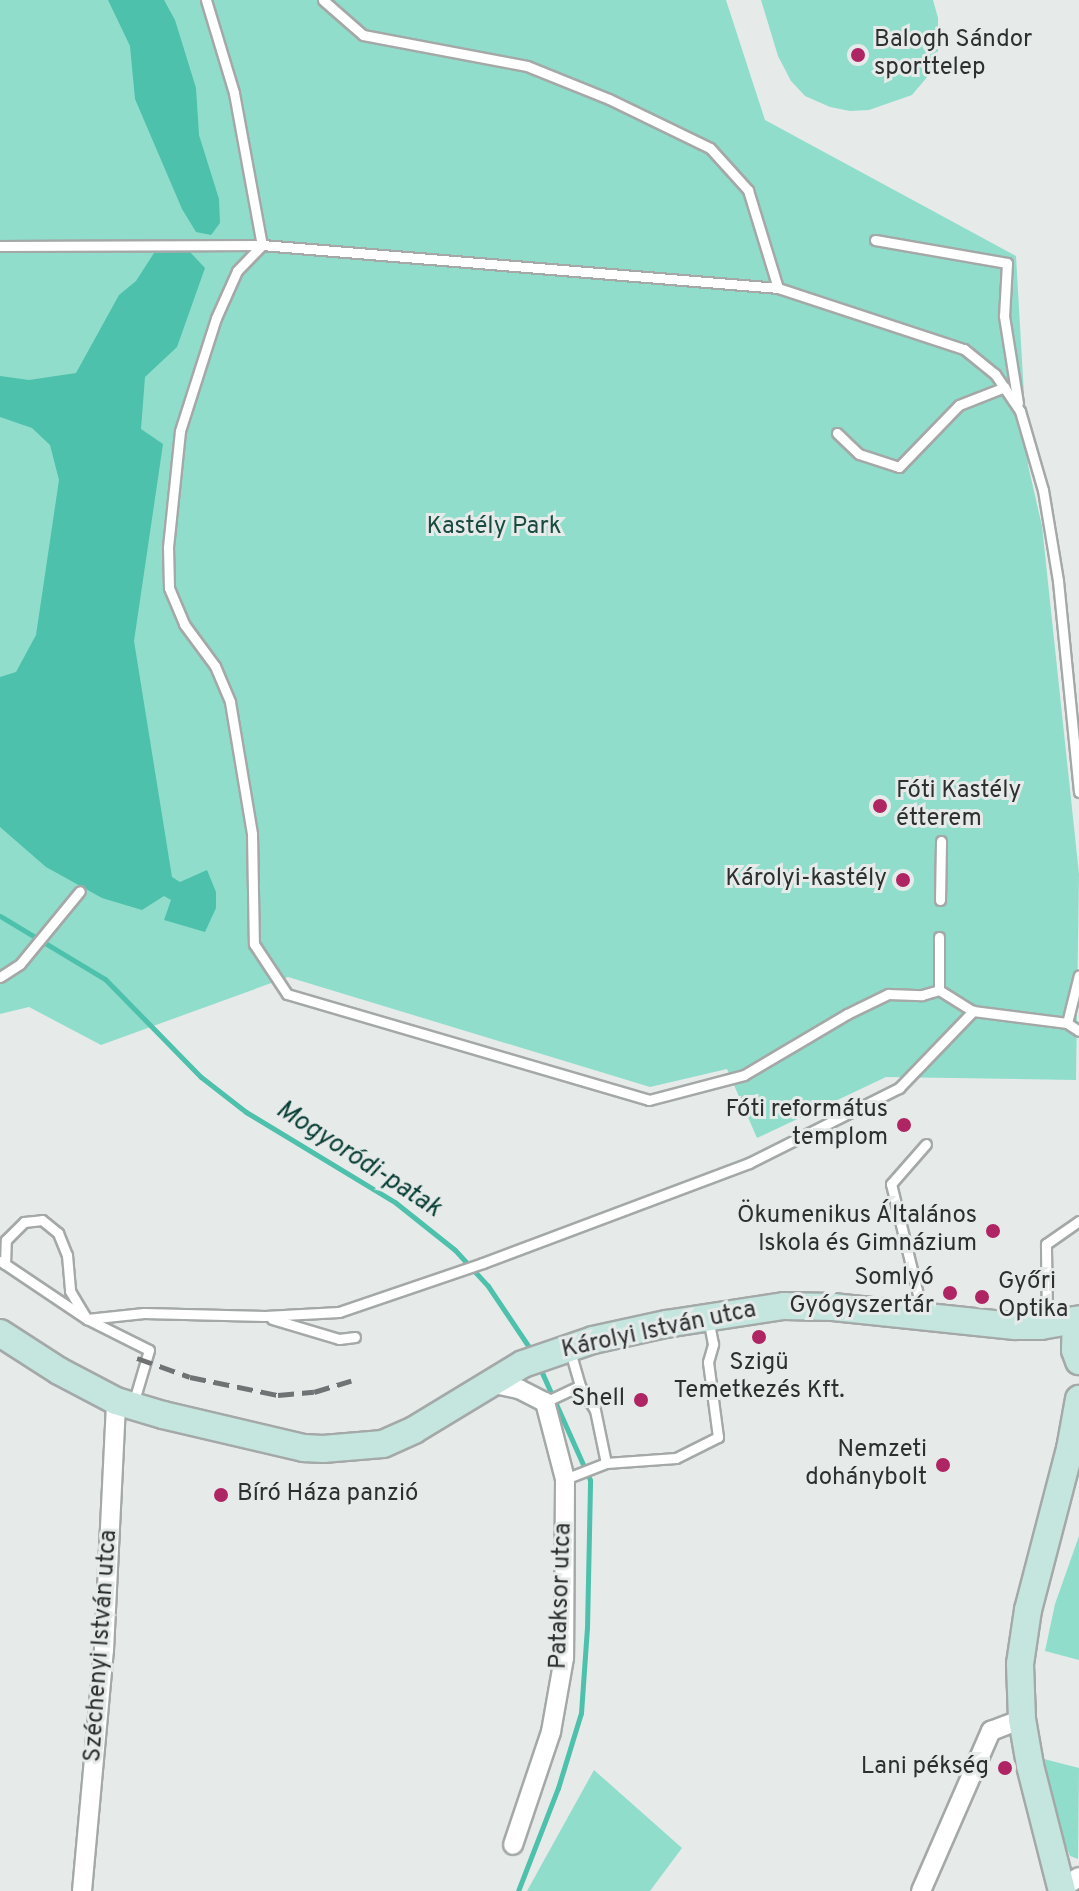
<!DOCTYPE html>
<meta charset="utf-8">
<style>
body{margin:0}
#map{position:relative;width:1079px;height:1891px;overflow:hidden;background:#e6ebea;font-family:Overpass,sans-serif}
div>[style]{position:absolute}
.green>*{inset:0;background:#90ddcc}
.water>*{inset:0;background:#4dc1ab}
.stream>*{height:5px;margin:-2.5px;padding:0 2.5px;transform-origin:2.5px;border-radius:2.5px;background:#4dc1ab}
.roads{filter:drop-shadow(2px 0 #a4a9a8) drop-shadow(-2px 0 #a4a9a8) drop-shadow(0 2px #a4a9a8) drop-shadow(0 -2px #a4a9a8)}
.lane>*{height:9px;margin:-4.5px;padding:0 4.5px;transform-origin:4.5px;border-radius:4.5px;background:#fff}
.street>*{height:18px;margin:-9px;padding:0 9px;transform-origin:9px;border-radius:9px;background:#fff}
.secondary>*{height:26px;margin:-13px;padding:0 13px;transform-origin:13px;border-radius:13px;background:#c5e5df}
.rail>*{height:5px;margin-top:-2.5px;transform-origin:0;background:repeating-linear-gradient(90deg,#707373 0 16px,transparent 0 24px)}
.dots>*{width:22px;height:22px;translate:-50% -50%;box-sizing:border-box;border:4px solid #e6ebea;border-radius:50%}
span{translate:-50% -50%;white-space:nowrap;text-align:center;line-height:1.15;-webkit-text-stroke:6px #e6ebea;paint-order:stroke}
.poi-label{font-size:24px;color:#2e3030}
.left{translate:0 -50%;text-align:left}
.right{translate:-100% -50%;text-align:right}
.park-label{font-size:24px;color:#194b41}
.street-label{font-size:24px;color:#2e3030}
.water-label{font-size:26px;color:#073d34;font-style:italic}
</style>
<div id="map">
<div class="green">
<div style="clip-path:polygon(0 0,726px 0,765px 120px,1016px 256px,1028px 465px,1042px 526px,1079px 874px,1076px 1080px,886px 1077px,757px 1138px,727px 1069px,650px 1087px,288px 977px,101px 1045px,29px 1007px,0 1014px)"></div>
<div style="clip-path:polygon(761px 0,933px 0,938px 18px,938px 54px,928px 76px,912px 95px,869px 110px,850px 111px,830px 107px,805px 96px,791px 81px,778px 56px)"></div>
<div style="clip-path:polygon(1079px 1536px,1079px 1660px,1045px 1651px,1055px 1604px)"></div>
<div style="clip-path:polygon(1044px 1759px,1079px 1768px,1078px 1859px,1070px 1856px,1064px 1841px)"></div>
<div style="clip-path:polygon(594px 1770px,682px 1848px,650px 1891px,527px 1891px)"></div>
</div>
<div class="water">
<div style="clip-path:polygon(108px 0,164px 0,175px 20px,196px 88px,199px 135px,219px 199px,220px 223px,211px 235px,196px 232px,182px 209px,135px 99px,130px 46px)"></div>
<div style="clip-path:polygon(189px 251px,205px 268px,177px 347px,145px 377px,141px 429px,163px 444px,134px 641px,172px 877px,180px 882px,207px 870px,216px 892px,216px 908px,205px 932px,164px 920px,171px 900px,164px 896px,142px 910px,102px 898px,46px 867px,0 827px,0 677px,16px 672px,36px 635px,59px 480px,50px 445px,32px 428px,0 417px,0 376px,29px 380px,76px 373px,119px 295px,136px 281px,154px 253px)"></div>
</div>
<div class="stream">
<div style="left:0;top:916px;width:122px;rotate:31deg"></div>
<div style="left:105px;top:979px;width:137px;rotate:45.6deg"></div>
<div style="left:201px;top:1077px;width:57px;rotate:37.9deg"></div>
<div style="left:246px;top:1112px;width:175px;rotate:31.2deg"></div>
<div style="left:396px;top:1203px;width:75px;rotate:38.5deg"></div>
<div style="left:455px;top:1250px;width:49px;rotate:47.5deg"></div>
<div style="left:488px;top:1286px;width:81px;rotate:56.1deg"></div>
<div style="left:518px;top:1891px;width:110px;rotate:-68.8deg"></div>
<div style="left:558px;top:1788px;width:78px;rotate:-73deg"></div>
<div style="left:581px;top:1713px;width:85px;rotate:-86deg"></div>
<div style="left:587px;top:1628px;width:148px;rotate:-88.8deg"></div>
<div style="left:590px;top:1480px;width:125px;rotate:-114.1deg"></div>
</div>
<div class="roads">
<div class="lane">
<div style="left:206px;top:0;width:97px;rotate:73.2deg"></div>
<div style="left:234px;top:93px;width:155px;rotate:79.6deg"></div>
<div style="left:323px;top:0;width:53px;rotate:41.2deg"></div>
<div style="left:363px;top:35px;width:167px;rotate:10.7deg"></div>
<div style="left:527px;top:66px;width:88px;rotate:21.9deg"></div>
<div style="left:609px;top:99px;width:112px;rotate:25.9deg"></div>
<div style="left:710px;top:148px;width:57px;rotate:47.9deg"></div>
<div style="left:748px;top:190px;width:102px;rotate:73deg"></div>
<div style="left:875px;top:240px;width:134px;rotate:9.9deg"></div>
<div style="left:1007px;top:263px;width:53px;rotate:93.2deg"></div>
<div style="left:1004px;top:316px;width:88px;rotate:80.9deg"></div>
<div style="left:262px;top:245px;width:36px;rotate:134deg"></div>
<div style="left:237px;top:271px;width:51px;rotate:114.1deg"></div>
<div style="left:216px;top:318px;width:119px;rotate:107.7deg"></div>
<div style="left:180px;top:431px;width:117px;rotate:95.9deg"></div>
<div style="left:168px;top:547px;width:41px;rotate:88.6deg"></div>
<div style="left:169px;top:588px;width:39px;rotate:67deg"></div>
<div style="left:184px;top:624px;width:52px;rotate:53.6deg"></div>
<div style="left:215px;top:666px;width:39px;rotate:67deg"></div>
<div style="left:230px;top:702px;width:134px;rotate:80.5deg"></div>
<div style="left:252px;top:834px;width:110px;rotate:89deg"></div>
<div style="left:254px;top:944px;width:60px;rotate:56.6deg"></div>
<div style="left:287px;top:994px;width:377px;rotate:16.3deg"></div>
<div style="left:649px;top:1100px;width:98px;rotate:-14.7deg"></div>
<div style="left:744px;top:1075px;width:120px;rotate:-30.6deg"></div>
<div style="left:847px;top:1014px;width:46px;rotate:-26deg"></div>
<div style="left:888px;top:994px;width:34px;rotate:2deg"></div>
<div style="left:922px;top:995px;width:18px;rotate:-16deg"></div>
<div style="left:939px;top:990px;width:40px;rotate:32deg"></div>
<div style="left:973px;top:1011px;width:95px;rotate:7.3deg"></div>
<div style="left:1067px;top:1023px;width:14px;rotate:34deg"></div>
<div style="left:0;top:246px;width:262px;rotate:-0.2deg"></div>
<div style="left:262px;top:245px;width:518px;rotate:4.76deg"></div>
<div style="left:778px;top:288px;width:196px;rotate:18.2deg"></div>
<div style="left:964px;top:349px;width:40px;rotate:39deg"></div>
<div style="left:995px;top:374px;width:45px;rotate:56deg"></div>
<div style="left:1020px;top:411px;width:82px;rotate:73.8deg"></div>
<div style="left:1043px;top:490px;width:92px;rotate:80.6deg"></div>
<div style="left:1058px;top:581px;width:212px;rotate:84.3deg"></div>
<div style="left:837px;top:433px;width:30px;rotate:44deg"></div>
<div style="left:859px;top:454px;width:42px;rotate:18deg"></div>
<div style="left:899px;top:467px;width:86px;rotate:-45.9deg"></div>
<div style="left:959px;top:405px;width:49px;rotate:-21.4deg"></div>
<div style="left:940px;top:900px;width:59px;rotate:-89deg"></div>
<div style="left:939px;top:937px;width:53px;rotate:90deg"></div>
<div style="left:0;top:977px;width:24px;rotate:-33deg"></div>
<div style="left:20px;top:964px;width:94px;rotate:-50.6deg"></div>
<div style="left:1067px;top:1023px;width:49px;rotate:-76deg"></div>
<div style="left:0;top:1261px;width:6px;rotate:31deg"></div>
<div style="left:5px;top:1264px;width:24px;rotate:-88deg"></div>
<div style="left:6px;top:1240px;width:25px;rotate:-45deg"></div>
<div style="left:24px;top:1222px;width:18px;rotate:-6deg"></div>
<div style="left:42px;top:1220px;width:21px;rotate:39deg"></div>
<div style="left:58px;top:1233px;width:24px;rotate:68deg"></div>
<div style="left:67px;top:1255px;width:36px;rotate:85deg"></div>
<div style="left:70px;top:1291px;width:33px;rotate:59deg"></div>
<div style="left:87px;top:1319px;width:69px;rotate:26.6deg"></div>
<div style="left:149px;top:1350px;width:56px;rotate:106.5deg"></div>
<div style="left:5px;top:1264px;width:99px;rotate:33.9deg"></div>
<div style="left:87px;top:1319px;width:57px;rotate:-6deg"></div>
<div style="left:144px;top:1313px;width:121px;rotate:1.4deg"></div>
<div style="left:265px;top:1316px;width:74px;rotate:-3.1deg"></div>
<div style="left:339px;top:1312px;width:152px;rotate:-18.8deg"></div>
<div style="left:483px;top:1263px;width:284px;rotate:-20.6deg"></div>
<div style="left:749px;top:1163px;width:168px;rotate:-26.6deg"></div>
<div style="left:899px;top:1088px;width:107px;rotate:-46.1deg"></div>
<div style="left:923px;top:1315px;width:135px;rotate:-103.7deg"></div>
<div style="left:891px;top:1184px;width:53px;rotate:-48.8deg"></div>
<div style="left:272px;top:1319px;width:70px;rotate:16.6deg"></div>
<div style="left:339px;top:1339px;width:16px;rotate:-7deg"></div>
<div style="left:1047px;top:1320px;width:76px;rotate:-90.8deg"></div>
<div style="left:1046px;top:1244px;width:40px;rotate:-34.9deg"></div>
<div style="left:570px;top:1351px;width:36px;rotate:74deg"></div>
<div style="left:580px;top:1386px;width:28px;rotate:58deg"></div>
<div style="left:595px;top:1410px;width:54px;rotate:78.3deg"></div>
<div style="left:606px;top:1463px;width:70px;rotate:-4.1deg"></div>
<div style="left:676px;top:1458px;width:47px;rotate:-26.6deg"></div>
<div style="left:718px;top:1437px;width:76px;rotate:-97.6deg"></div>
<div style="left:708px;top:1362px;width:19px;rotate:-74deg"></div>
<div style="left:713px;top:1344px;width:26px;rotate:-101deg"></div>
<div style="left:545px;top:1402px;width:38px;rotate:-25deg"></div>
<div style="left:565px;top:1479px;width:44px;rotate:-21.3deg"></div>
</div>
<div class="street">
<div style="left:490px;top:1383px;width:30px;rotate:12deg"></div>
<div style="left:519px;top:1389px;width:29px;rotate:27deg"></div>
<div style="left:545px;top:1402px;width:80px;rotate:75.4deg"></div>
<div style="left:565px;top:1479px;width:179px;rotate:90.3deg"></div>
<div style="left:564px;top:1658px;width:75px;rotate:100deg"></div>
<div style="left:551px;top:1732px;width:119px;rotate:108.6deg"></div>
<div style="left:1062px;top:1888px;width:20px;rotate:-33deg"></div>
<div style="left:82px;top:1891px;width:242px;rotate:-84.8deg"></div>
<div style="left:104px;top:1650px;width:249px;rotate:-87.2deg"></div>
<div style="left:921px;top:1891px;width:175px;rotate:-66.4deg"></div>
<div style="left:991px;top:1731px;width:33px;rotate:-21deg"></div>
</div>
<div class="secondary">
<div style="left:1076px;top:1320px;width:30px;rotate:92deg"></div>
<div style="left:1075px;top:1350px;width:12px;rotate:70deg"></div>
<div style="left:0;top:1333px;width:70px;rotate:32.8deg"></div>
<div style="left:59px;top:1371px;width:64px;rotate:27.8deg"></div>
<div style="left:116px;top:1401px;width:49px;rotate:16.6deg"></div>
<div style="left:163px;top:1415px;width:145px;rotate:13.2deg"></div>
<div style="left:304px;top:1448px;width:19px;rotate:3deg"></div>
<div style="left:323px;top:1449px;width:60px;rotate:-4.8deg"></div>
<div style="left:383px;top:1444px;width:34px;rotate:-24deg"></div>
<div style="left:414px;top:1430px;width:127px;rotate:-31.2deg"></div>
<div style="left:523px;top:1364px;width:74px;rotate:-18.9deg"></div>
<div style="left:593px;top:1340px;width:75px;rotate:-12.4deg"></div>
<div style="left:666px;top:1324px;width:119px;rotate:-8.7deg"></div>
<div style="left:784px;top:1306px;width:49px;rotate:1.2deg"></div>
<div style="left:833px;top:1307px;width:183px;rotate:6deg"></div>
<div style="left:1015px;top:1326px;width:26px"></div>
<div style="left:1041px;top:1326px;width:39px;rotate:-10deg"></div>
<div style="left:1062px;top:1891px;width:130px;rotate:-104.3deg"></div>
<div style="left:1030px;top:1765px;width:47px;rotate:-99.9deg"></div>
<div style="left:1022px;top:1719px;width:55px;rotate:-92.1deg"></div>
<div style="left:1020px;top:1664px;width:55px;rotate:-81.6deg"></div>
<div style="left:1028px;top:1610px;width:166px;rotate:-75.4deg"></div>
<div style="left:1070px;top:1449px;width:51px;rotate:-79.8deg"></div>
</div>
</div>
<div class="rail">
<div style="left:137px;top:1358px;width:56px;rotate:19.7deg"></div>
<div style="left:190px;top:1377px;width:90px;rotate:11.6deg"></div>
<div style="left:278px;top:1395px;width:36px;rotate:-5deg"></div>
<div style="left:314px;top:1392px;width:39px;rotate:-17deg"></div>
</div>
<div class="dots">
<div style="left:858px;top:55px;background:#af2564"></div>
<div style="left:880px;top:806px;background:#af2564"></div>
<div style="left:903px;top:880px;background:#af2564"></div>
<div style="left:904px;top:1125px;background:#af2564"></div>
<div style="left:993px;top:1231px;background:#af2564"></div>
<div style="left:950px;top:1293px;background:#af2564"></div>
<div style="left:982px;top:1297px;background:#af2564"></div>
<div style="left:759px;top:1337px;background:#af2564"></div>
<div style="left:641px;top:1400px;background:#af2564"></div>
<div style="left:943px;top:1465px;background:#af2564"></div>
<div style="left:221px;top:1495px;background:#af2564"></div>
<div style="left:1005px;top:1768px;background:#af2564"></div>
</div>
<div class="poi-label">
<span class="left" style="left:874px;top:55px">Balogh Sándor<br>sporttelep</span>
<span class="left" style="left:896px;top:806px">Fóti Kastély<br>étterem</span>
<span class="right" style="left:887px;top:880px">Károlyi-kastély</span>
<span class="right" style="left:888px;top:1125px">Fóti református<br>templom</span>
<span class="right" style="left:977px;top:1231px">Ökumenikus Általános<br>Iskola és Gimnázium</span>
<span class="right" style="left:934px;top:1293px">Somlyó<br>Gyógyszertár</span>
<span class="left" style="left:998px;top:1297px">Győri<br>Optika</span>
<span style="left:759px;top:1378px">Szigü<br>Temetkezés Kft.</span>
<span class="right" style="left:625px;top:1400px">Shell</span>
<span class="right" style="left:927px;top:1465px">Nemzeti<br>dohánybolt</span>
<span class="left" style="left:237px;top:1495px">Bíró Háza panzió</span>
<span class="right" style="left:989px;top:1768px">Lani pékség</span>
</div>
<div class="park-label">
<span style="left:494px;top:528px">Kastély Park</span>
</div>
<div class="street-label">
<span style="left:659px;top:1331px;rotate:-12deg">Károlyi István utca</span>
<span style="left:562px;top:1596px;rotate:-88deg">Pataksor utca</span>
<span style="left:102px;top:1646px;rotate:-86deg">Széchenyi István utca</span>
</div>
<div class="water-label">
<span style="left:358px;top:1160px;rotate:33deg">Mogyoródi-patak</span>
</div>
</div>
